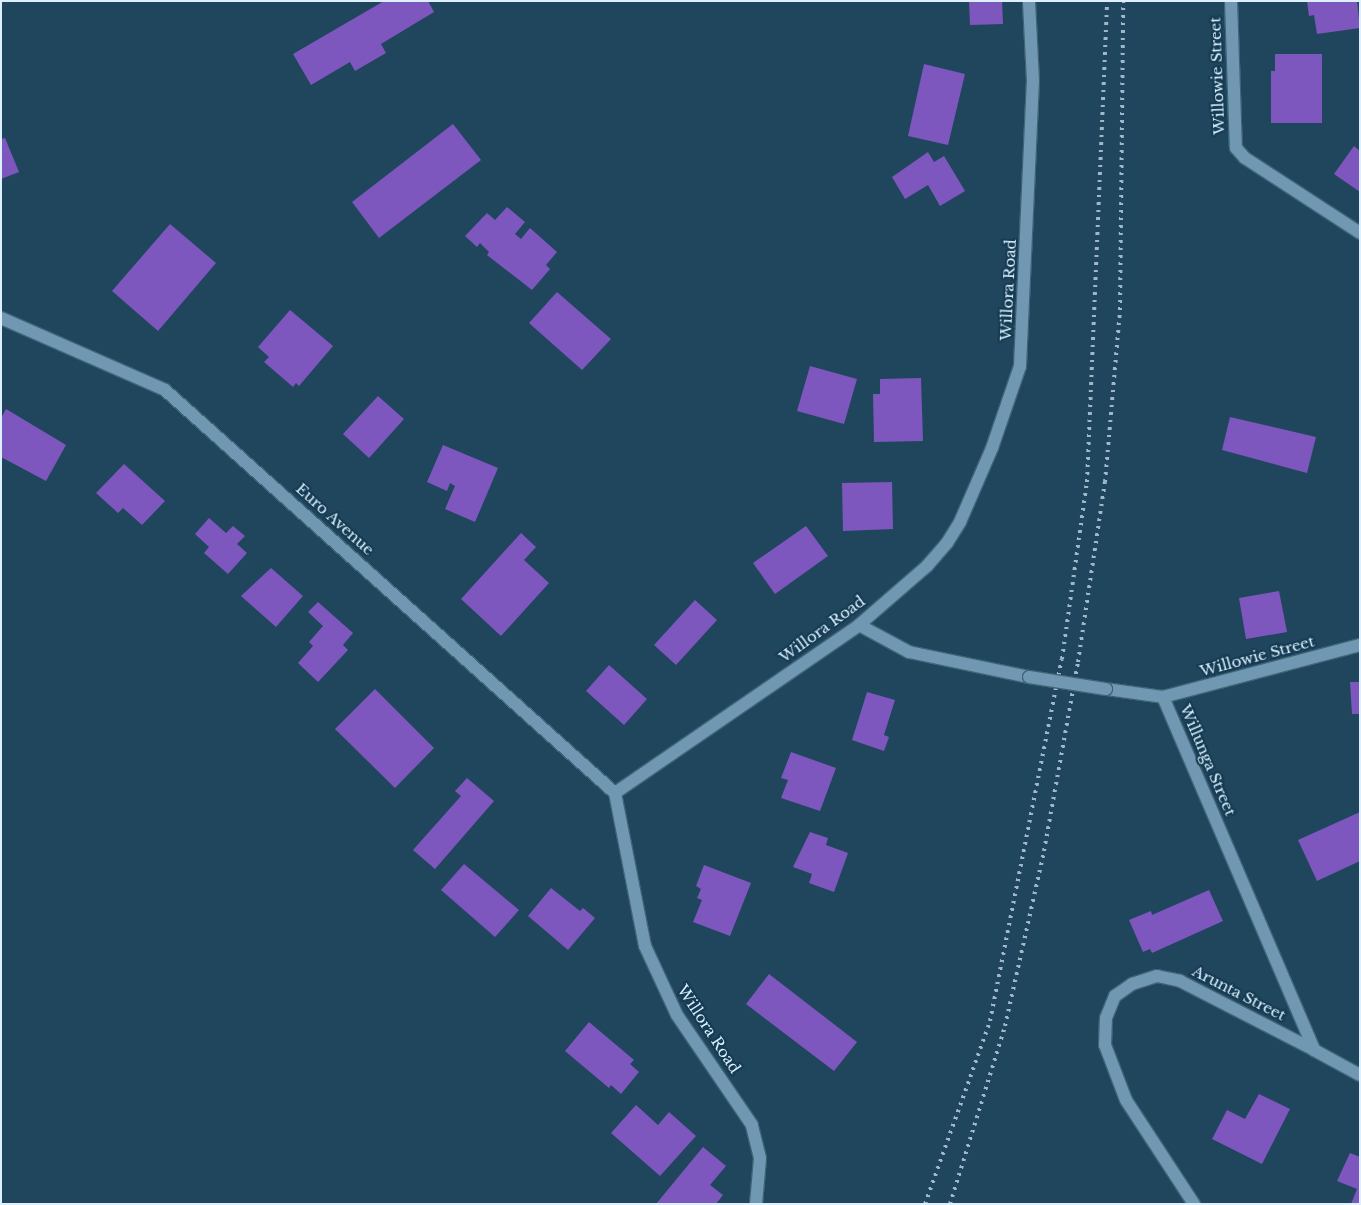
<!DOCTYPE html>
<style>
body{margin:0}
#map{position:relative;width:1361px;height:1205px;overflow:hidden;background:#20465e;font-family:"Libre Baskerville",serif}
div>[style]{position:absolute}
.building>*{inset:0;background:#7d56be}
.roads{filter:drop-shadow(1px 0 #406377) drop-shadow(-1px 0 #406377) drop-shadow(0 1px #406377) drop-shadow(0 -1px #406377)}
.street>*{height:12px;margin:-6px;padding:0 6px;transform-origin:6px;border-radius:6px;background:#7098b3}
.rail>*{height:4px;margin-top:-2px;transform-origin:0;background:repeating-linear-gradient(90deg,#9eb8ca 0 2.5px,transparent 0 7.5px)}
.bridges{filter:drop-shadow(1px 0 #406377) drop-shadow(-1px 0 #406377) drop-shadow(0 1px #406377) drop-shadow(0 -1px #406377)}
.street-bridge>*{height:12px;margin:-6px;padding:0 6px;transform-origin:6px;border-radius:6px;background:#7098b3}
span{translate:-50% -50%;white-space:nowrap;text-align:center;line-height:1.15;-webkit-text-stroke:4.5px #153c53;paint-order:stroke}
.street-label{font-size:15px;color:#dcf0ff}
.frame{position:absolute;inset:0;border:2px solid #dcf0ff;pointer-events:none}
</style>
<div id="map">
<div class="building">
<div style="clip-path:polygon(384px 1px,428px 1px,434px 12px,381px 44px,386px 53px,355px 71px,350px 62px,311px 85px,293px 54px)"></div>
<div style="clip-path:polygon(969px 1px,1002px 1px,1003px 24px,970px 25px)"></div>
<div style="clip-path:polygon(1307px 1px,1357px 1px,1360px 28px,1317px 34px,1314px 15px,1309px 16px)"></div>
<div style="clip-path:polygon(1275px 54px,1322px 54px,1322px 123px,1271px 123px,1271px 71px,1275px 71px)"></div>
<div style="clip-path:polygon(924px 64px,965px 74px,948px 145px,908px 136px)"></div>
<div style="clip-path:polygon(453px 124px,481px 160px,379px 238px,352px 202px)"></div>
<div style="clip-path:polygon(5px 138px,19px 172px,1px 179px,1px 139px)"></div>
<div style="clip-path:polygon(1354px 146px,1360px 151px,1360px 192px,1334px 174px)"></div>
<div style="clip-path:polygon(928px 152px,934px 162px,944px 156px,965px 191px,940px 206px,928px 185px,905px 199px,892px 177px)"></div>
<div style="clip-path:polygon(507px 207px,525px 222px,515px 234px,521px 239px,530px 228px,557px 252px,546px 265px,550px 269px,532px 290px,487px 255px,489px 252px,480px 243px,477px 247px,465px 236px,487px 213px,495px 220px)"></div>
<div style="clip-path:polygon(170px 224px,216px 263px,158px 331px,112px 291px)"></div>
<div style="clip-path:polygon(557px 292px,611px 339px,582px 370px,529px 323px)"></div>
<div style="clip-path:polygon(290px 310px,333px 346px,299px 386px,296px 383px,293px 387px,264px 362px,269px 357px,258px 347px)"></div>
<div style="clip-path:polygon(810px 366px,857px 379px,844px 424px,797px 411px)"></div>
<div style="clip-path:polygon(921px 378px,923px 441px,874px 442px,873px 394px,880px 394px,880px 379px)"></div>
<div style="clip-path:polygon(378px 396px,404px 419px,369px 458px,343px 434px)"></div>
<div style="clip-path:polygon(6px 409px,66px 445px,46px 481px,1px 457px,1px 418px)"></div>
<div style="clip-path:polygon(1230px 417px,1316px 437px,1307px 473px,1222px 450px)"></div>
<div style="clip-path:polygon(443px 445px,498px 468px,475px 522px,445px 509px,455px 486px,450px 483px,447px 491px,427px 482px)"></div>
<div style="clip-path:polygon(124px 464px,165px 501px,142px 525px,123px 508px,118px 513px,96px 493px)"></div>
<div style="clip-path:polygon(892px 482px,893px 529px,843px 531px,842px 483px)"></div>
<div style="clip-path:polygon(209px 518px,226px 533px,233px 526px,245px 536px,237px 544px,247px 553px,228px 574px,204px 553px,209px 547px,195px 534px)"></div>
<div style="clip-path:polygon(806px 526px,828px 556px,775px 594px,753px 563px)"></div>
<div style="clip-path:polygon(521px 533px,536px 547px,524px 560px,549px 583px,501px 636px,461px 599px)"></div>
<div style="clip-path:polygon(271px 568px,303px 596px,276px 627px,241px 596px)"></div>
<div style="clip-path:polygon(1279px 591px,1287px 632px,1246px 639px,1239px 598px)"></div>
<div style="clip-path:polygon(695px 600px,717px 620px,676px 665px,654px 645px)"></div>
<div style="clip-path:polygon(318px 602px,353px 633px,343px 645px,348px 650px,318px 682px,298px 663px,313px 646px,309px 642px,323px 626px,308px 612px)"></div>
<div style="clip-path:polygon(609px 665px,647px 699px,624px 725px,586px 691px)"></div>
<div style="clip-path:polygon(1350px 682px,1360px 682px,1360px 714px,1352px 714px)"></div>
<div style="clip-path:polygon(375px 689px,434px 748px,395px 788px,335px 729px)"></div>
<div style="clip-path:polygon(867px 692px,895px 700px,884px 735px,889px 737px,884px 751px,852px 740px)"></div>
<div style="clip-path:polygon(791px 752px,836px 768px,820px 811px,781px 798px,788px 780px,781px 778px)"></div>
<div style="clip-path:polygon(467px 778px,494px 801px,435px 869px,413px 850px,461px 796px,455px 791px)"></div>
<div style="clip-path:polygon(1360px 812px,1360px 861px,1317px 881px,1298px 840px)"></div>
<div style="clip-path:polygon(810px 832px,828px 838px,826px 845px,848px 853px,834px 892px,809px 883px,812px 874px,793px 867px)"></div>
<div style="clip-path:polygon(464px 864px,519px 910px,495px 937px,441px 890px)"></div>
<div style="clip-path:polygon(704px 865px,751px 883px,730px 936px,693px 922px,702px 900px,697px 898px,701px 889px,696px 886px)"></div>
<div style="clip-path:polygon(551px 888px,580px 911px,583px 908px,595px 918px,568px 950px,528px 916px)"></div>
<div style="clip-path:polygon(1209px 890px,1223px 921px,1152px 953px,1150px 949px,1143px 952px,1129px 920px,1151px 911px,1152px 915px)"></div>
<div style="clip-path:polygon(769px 974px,857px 1042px,834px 1071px,746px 1004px)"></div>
<div style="clip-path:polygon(589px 1022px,634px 1060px,630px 1064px,639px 1072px,621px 1094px,611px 1085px,609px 1088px,565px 1051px)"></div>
<div style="clip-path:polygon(1259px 1094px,1290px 1109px,1262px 1164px,1212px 1139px,1227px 1110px,1245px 1119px)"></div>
<div style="clip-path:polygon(636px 1105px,658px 1125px,669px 1112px,696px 1136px,660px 1176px,611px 1133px)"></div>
<div style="clip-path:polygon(703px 1147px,726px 1166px,710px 1185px,723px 1195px,716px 1204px,656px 1204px)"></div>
<div style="clip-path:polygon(1350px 1153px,1360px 1157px,1360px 1204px,1351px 1204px,1357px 1189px,1337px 1181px)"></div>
</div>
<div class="roads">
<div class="street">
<div style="left:1231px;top:1px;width:147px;rotate:88.1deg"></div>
<div style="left:1236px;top:148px;width:13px;rotate:48deg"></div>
<div style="left:1245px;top:158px;width:137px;rotate:33.1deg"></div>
<div style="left:1px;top:318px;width:179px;rotate:23.7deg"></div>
<div style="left:165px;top:390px;width:604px;rotate:41.85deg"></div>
<div style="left:859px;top:625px;width:57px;rotate:28.4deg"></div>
<div style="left:909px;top:652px;width:123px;rotate:11.8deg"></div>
<div style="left:1106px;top:689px;width:58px;rotate:8deg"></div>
<div style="left:1163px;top:697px;width:384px;rotate:66.8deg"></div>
<div style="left:1314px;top:1050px;width:52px;rotate:28.5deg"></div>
<div style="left:1163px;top:697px;width:204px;rotate:-14.8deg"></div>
<div style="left:756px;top:1204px;width:46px;rotate:-85deg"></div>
<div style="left:760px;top:1158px;width:34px;rotate:-104deg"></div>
<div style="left:752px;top:1125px;width:133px;rotate:-124.3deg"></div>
<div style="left:677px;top:1015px;width:76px;rotate:-114.9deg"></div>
<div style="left:645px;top:946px;width:156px;rotate:-101.1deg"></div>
<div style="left:615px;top:793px;width:296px;rotate:-34.5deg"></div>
<div style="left:859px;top:625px;width:90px;rotate:-40.9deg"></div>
<div style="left:927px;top:566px;width:30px;rotate:-49deg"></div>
<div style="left:947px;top:543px;width:25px;rotate:-58deg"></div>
<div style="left:960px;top:522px;width:81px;rotate:-66.6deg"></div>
<div style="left:992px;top:448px;width:87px;rotate:-71.1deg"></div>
<div style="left:1020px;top:366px;width:285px;rotate:-87.4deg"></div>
<div style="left:1033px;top:81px;width:80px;rotate:-92.9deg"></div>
<div style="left:1194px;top:1204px;width:124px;rotate:-123.2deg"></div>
<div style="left:1126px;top:1100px;width:59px;rotate:-110.9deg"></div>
<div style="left:1105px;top:1045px;width:27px;rotate:-88deg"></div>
<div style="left:1106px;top:1018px;width:24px;rotate:-68deg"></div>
<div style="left:1115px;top:996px;width:21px;rotate:-35deg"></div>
<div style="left:1132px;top:984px;width:26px;rotate:-18deg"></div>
<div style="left:1157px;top:976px;width:24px;rotate:12deg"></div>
<div style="left:1180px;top:981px;width:151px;rotate:27.2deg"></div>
</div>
</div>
<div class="rail">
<div style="left:925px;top:1204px;width:194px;rotate:-70.4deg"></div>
<div style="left:990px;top:1021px;width:369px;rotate:-78.8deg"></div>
<div style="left:1062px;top:659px;width:179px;rotate:-82deg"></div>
<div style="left:1087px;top:482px;width:481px;rotate:-87.6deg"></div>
<div style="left:950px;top:1204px;width:186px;rotate:-72.8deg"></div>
<div style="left:1005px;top:1026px;width:179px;rotate:-77.4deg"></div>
<div style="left:1044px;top:851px;width:192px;rotate:-79.8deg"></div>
<div style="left:1078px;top:662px;width:182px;rotate:-81.5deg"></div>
<div style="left:1105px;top:482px;width:173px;rotate:-85deg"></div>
<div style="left:1120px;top:310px;width:309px;rotate:-89.4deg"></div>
</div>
<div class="bridges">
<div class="street-bridge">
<div style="left:1029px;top:677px;width:78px;rotate:8.9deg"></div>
</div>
</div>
<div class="street-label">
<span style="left:1217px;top:76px;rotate:-92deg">Willowie Street</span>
<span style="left:1008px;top:290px;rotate:-87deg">Willora Road</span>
<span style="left:335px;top:519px;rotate:42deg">Euro Avenue</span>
<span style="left:822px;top:629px;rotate:-36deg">Willora Road</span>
<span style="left:1257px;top:656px;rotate:-15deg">Willowie Street</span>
<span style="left:1208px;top:760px;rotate:67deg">Willunga Street</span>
<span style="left:1239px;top:993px;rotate:27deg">Arunta Street</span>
<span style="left:709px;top:1029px;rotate:57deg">Willora Road</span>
</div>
<div class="frame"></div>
</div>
